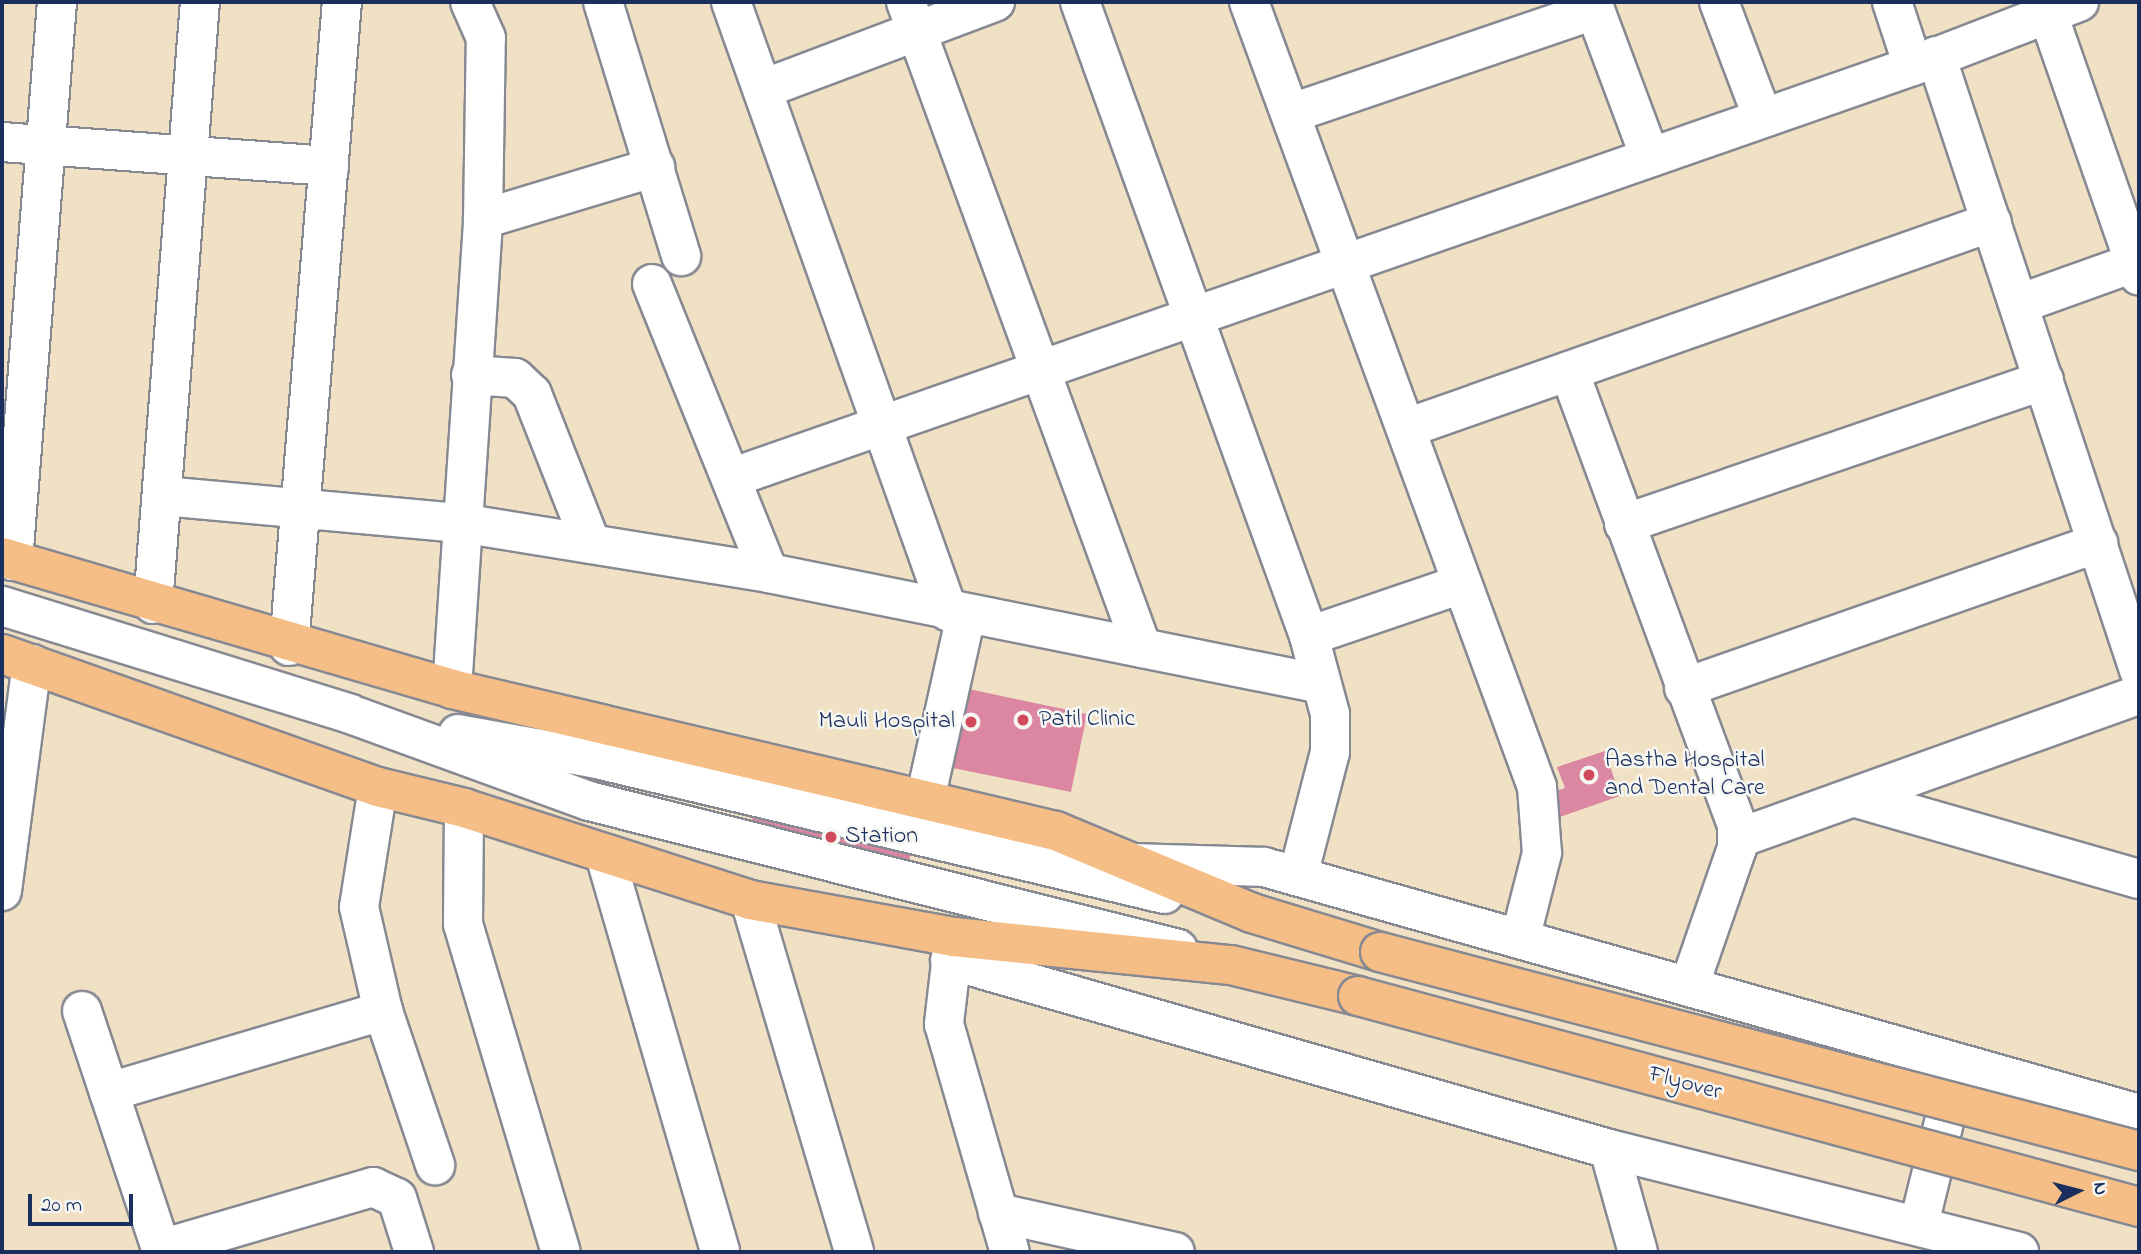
<!DOCTYPE html>
<style>
body{margin:0}
#map{position:relative;width:2141px;height:1254px;overflow:hidden;background:#f0e1c5;font-family:"Indie Flower",sans-serif}
div>[style]{position:absolute}
.building>*{inset:0;background:#dc87a2}
.roads{filter:drop-shadow(2px 0 #868892) drop-shadow(-2px 0 #868892) drop-shadow(0 2px #868892) drop-shadow(0 -2px #868892)}
.minor>*{height:38px;margin:-19px;padding:0 19px;transform-origin:19px;border-radius:19px;background:#fff}
.major>*{height:38px;margin:-19px;padding:0 19px;transform-origin:19px;border-radius:19px;background:#f6be87}
.bridges{filter:drop-shadow(2px 0 #868892) drop-shadow(-2px 0 #868892) drop-shadow(0 2px #868892) drop-shadow(0 -2px #868892)}
.major-bridge>*{height:38px;margin:-19px;padding:0 19px;transform-origin:19px;border-radius:19px;background:#f6be87}
.dots>*{width:19px;height:19px;translate:-50% -50%;box-sizing:border-box;border:4px solid #f6f6f2;border-radius:50%}
span{translate:-50% -50%;white-space:nowrap;text-align:center;line-height:1.15;-webkit-text-stroke:5px #f6f6f2;paint-order:stroke}
.poi-label{font-size:24px;color:#1b2f5e}
.left{translate:0 -50%;text-align:left}
.right{translate:-100% -50%;text-align:right}
.street-label{font-size:24px;color:#1b2f5e}
.frame{position:absolute;inset:0;border:4px solid #1b2f5e;pointer-events:none}
.north{position:absolute;left:2043px;top:1156px;width:70px;height:70px;-webkit-text-stroke:5px #f6f6f2;paint-order:stroke;rotate:84deg;font-size:19px;font-weight:700;line-height:28px;text-align:center;color:#1b2f5e}
.north::after{content:'';display:block;margin:auto;width:24px;height:32px;background:#1b2f5e;clip-path:polygon(50% 0,100% 100%,50% 72%,0 100%)}
.scale{position:absolute;left:28px;top:1194px;width:105px;height:32px;box-sizing:border-box;border:4px solid #1b2f5e;border-top:0;padding-left:9px;font-size:21px;line-height:24px;white-space:nowrap;color:#1b2f5e;-webkit-text-stroke:5px #f6f6f2;paint-order:stroke}
</style>
<div id="map">
<div class="building">
<div style="clip-path:polygon(964px 688px,1087px 714px,1071px 792px,948px 767px)"></div>
<div style="clip-path:polygon(1605px 751px,1620px 796px,1557px 818px,1549px 794px,1565px 788px,1557px 767px)"></div>
<div style="clip-path:polygon(756px 803px,913px 841px,907px 872px,749px 833px)"></div>
</div>
<div class="roads">
<div class="minor">
<div style="left:603px;top:2px;width:266px;rotate:72.9deg"></div>
<div style="left:731px;top:2px;width:647px;rotate:70.39deg"></div>
<div style="left:906px;top:2px;width:688px;rotate:69.93deg"></div>
<div style="left:1080px;top:2px;width:674px;rotate:70.14deg"></div>
<div style="left:1309px;top:636px;width:81px;rotate:74.9deg"></div>
<div style="left:1330px;top:714px;width:38px;rotate:90deg"></div>
<div style="left:1330px;top:752px;width:128px;rotate:104.5deg"></div>
<div style="left:1249px;top:2px;width:836px;rotate:69.85deg"></div>
<div style="left:1537px;top:787px;width:66px;rotate:85.7deg"></div>
<div style="left:1542px;top:853px;width:89px;rotate:104.3deg"></div>
<div style="left:1592px;top:2px;width:165px;rotate:69.5deg"></div>
<div style="left:1719px;top:2px;width:122px;rotate:69.3deg"></div>
<div style="left:1892px;top:2px;width:67px;rotate:71.8deg"></div>
<div style="left:2048px;top:14px;width:277px;rotate:70.8deg"></div>
<div style="left:1936px;top:56px;width:647px;rotate:71.71deg"></div>
<div style="left:763px;top:89px;width:248px;rotate:-20.6deg"></div>
<div style="left:1292px;top:113px;width:320px;rotate:-18.8deg"></div>
<div style="left:2px;top:142px;width:328px;rotate:4.2deg"></div>
<div style="left:483px;top:219px;width:180px;rotate:-16.8deg"></div>
<div style="left:652px;top:284px;width:312px;rotate:68deg"></div>
<div style="left:2019px;top:304px;width:127px;rotate:-19.7deg"></div>
<div style="left:1569px;top:371px;width:484px;rotate:69.7deg"></div>
<div style="left:1737px;top:825px;width:23px;rotate:90deg"></div>
<div style="left:1737px;top:848px;width:147px;rotate:109.1deg"></div>
<div style="left:471px;top:375px;width:44px;rotate:3.9deg"></div>
<div style="left:515px;top:378px;width:23px;rotate:43deg"></div>
<div style="left:532px;top:394px;width:161px;rotate:68.5deg"></div>
<div style="left:1407px;top:428px;width:620px;rotate:-19.4deg"></div>
<div style="left:731px;top:478px;width:1252px;rotate:-19.22deg"></div>
<div style="left:1913px;top:66px;width:178px;rotate:-21.1deg"></div>
<div style="left:163px;top:496px;width:299px;rotate:5.2deg"></div>
<div style="left:461px;top:523px;width:312px;rotate:9.2deg"></div>
<div style="left:769px;top:573px;width:563px;rotate:11.37deg"></div>
<div style="left:1624px;top:524px;width:444px;rotate:-18.9deg"></div>
<div style="left:13px;top:561px;width:561px;rotate:-85.5deg"></div>
<div style="left:153px;top:604px;width:604px;rotate:-85.54deg"></div>
<div style="left:2px;top:606px;width:364px;rotate:17.2deg"></div>
<div style="left:350px;top:714px;width:254px;rotate:20deg"></div>
<div style="left:589px;top:801px;width:607px;rotate:14.1deg"></div>
<div style="left:1309px;top:636px;width:162px;rotate:-18.8deg"></div>
<div style="left:289px;top:646px;width:646px;rotate:-85.3deg"></div>
<div style="left:1684px;top:688px;width:439px;rotate:-19.3deg"></div>
<div style="left:452px;top:689px;width:471px;rotate:-86.2deg"></div>
<div style="left:483px;top:219px;width:181px;rotate:-89.1deg"></div>
<div style="left:486px;top:38px;width:39px;rotate:-114deg"></div>
<div style="left:458px;top:734px;width:141px;rotate:10.2deg"></div>
<div style="left:597px;top:759px;width:583px;rotate:13.39deg"></div>
<div style="left:378px;top:787px;width:121px;rotate:99deg"></div>
<div style="left:359px;top:907px;width:107px;rotate:77deg"></div>
<div style="left:383px;top:1011px;width:163px;rotate:71.3deg"></div>
<div style="left:1856px;top:798px;width:294px;rotate:16deg"></div>
<div style="left:925px;top:800px;width:189px;rotate:-77.5deg"></div>
<div style="left:464px;top:808px;width:116px;rotate:90.5deg"></div>
<div style="left:463px;top:924px;width:342px;rotate:73.4deg"></div>
<div style="left:1739px;top:838px;width:425px;rotate:-19.7deg"></div>
<div style="left:605px;top:855px;width:413px;rotate:73.8deg"></div>
<div style="left:1133px;top:863px;width:131px;rotate:1.7deg"></div>
<div style="left:1264px;top:867px;width:909px;rotate:15.76deg"></div>
<div style="left:2px;top:891px;width:229px;rotate:-82.5deg"></div>
<div style="left:750px;top:900px;width:367px;rotate:73.5deg"></div>
<div style="left:954px;top:937px;width:88px;rotate:96.6deg"></div>
<div style="left:944px;top:1024px;width:237px;rotate:73.9deg"></div>
<div style="left:950px;top:960px;width:686px;rotate:16deg"></div>
<div style="left:1609px;top:1149px;width:423px;rotate:14.1deg"></div>
<div style="left:82px;top:1011px;width:254px;rotate:71.6deg"></div>
<div style="left:109px;top:1092px;width:286px;rotate:-16.5deg"></div>
<div style="left:1609px;top:1149px;width:107px;rotate:74.3deg"></div>
<div style="left:998px;top:1213px;width:181px;rotate:12.4deg"></div>
<div style="left:1919px;top:1224px;width:160px;rotate:-76.2deg"></div>
<div style="left:161px;top:1249px;width:221px;rotate:-16.3deg"></div>
<div style="left:373px;top:1187px;width:26px;rotate:25deg"></div>
<div style="left:397px;top:1198px;width:57px;rotate:72.5deg"></div>
</div>
<div class="major">
<div style="left:2px;top:557px;width:469px;rotate:16.3deg"></div>
<div style="left:452px;top:689px;width:620px;rotate:13.23deg"></div>
<div style="left:1056px;top:831px;width:212px;rotate:22.7deg"></div>
<div style="left:1252px;top:913px;width:134px;rotate:16.9deg"></div>
<div style="left:2px;top:654px;width:399px;rotate:19.5deg"></div>
<div style="left:378px;top:787px;width:89px;rotate:13.7deg"></div>
<div style="left:464px;top:808px;width:300px;rotate:17.8deg"></div>
<div style="left:750px;top:900px;width:207px;rotate:10.3deg"></div>
<div style="left:954px;top:937px;width:278px;rotate:5.8deg"></div>
<div style="left:1231px;top:965px;width:131px;rotate:13.7deg"></div>
</div>
</div>
<div class="bridges">
<div class="major-bridge">
<div style="left:1380px;top:952px;width:785px;rotate:14.69deg"></div>
<div style="left:1358px;top:996px;width:809px;rotate:15.12deg"></div>
</div>
</div>
<div class="dots">
<div style="left:1023px;top:720px;background:#d1495b"></div>
<div style="left:971px;top:722px;background:#d1495b"></div>
<div style="left:1589px;top:775px;background:#d1495b"></div>
<div style="left:831px;top:837px;background:#d1495b"></div>
</div>
<div class="poi-label">
<span class="left" style="left:1039px;top:720px">Patil Clinic</span>
<span class="right" style="left:955px;top:722px">Mauli Hospital</span>
<span class="left" style="left:1605px;top:775px">Aastha Hospital<br>and Dental Care</span>
<span class="left" style="left:845px;top:837px">Station</span>
</div>
<div class="street-label">
<span style="left:1685px;top:1084px;rotate:15deg">Flyover</span>
</div>
<div class="frame"></div>
<div class="north">N</div>
<div class="scale">20 m</div>
</div>
